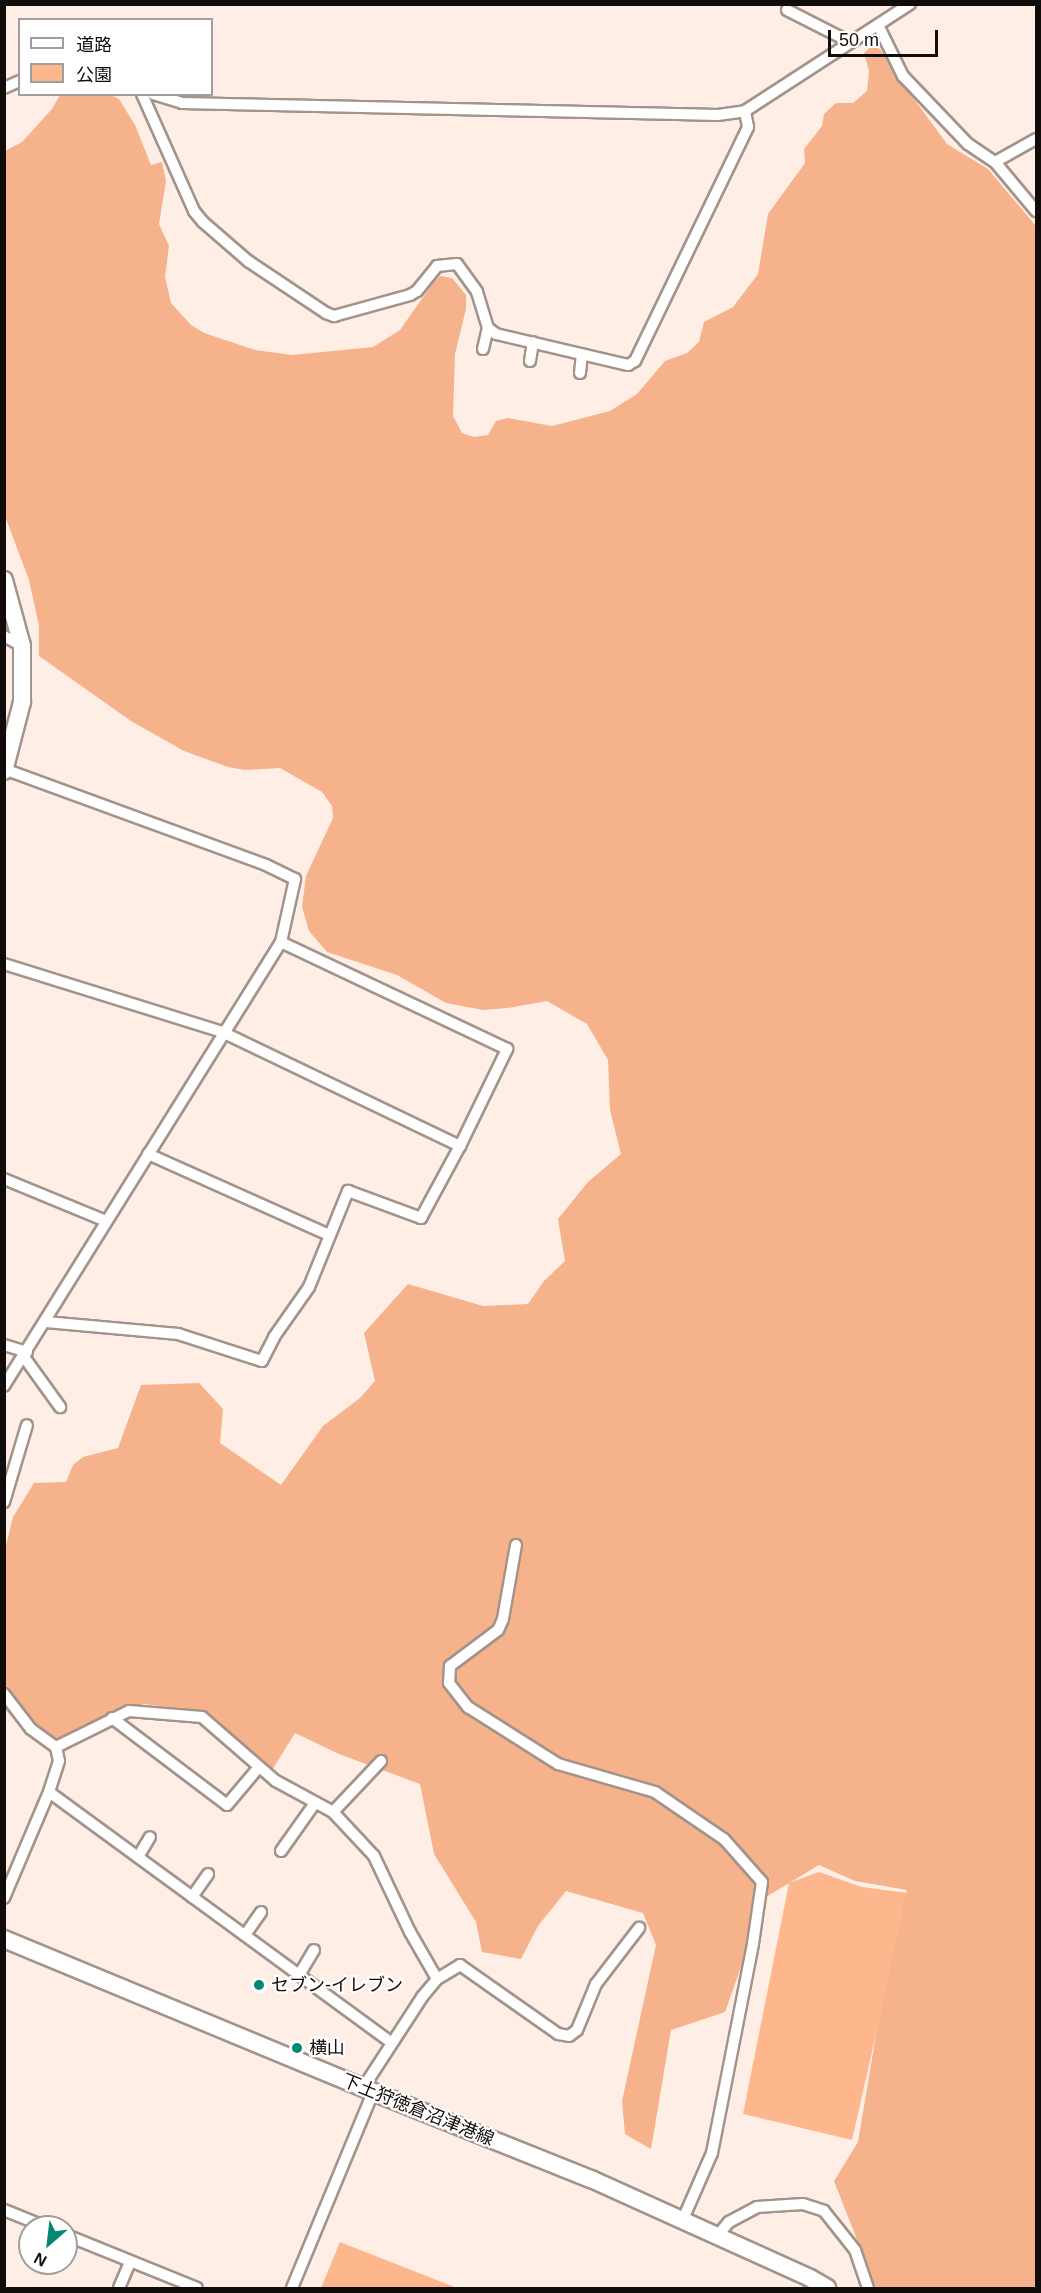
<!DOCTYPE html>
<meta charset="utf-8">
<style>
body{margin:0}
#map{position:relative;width:1041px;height:2293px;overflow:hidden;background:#ffeee5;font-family:Helvetica,"Noto Sans JP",sans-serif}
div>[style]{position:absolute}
.green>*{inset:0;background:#feb68d}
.forest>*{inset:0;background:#f6b28b}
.roads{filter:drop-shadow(2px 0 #a2938b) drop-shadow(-2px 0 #a2938b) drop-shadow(0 2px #a2938b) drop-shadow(0 -2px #a2938b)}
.minor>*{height:10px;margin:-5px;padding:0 5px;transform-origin:5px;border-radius:5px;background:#fff}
.secondary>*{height:16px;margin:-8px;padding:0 8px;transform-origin:8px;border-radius:8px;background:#fff}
.dots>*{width:16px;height:16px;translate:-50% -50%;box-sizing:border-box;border:3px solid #fff;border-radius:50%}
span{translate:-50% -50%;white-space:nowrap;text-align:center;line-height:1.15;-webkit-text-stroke:4.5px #fff;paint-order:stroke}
.poi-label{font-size:18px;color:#110c09}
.left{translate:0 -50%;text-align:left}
.street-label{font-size:18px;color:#110c09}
.frame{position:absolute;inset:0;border:6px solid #110c09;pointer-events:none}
.legend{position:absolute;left:18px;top:18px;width:195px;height:78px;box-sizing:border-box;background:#fff;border:2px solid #a09e9d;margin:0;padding:8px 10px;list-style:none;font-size:18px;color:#110c09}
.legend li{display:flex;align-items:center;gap:12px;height:30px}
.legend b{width:30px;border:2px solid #a09e9d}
.north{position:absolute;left:18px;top:2215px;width:60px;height:60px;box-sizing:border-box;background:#fff;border:2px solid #a09e9d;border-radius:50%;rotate:208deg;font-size:16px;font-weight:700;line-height:24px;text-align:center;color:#110c09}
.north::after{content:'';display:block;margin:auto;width:21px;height:27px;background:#00896e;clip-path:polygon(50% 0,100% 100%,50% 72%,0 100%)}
.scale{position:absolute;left:828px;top:30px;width:110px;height:27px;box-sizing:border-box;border:3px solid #110c09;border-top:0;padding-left:8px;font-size:18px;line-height:21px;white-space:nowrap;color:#110c09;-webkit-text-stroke:4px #fff;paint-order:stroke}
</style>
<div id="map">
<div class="green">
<div style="clip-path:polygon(819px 1872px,862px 1887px,908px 1893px,852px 2140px,743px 2114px,789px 1883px)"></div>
<div style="clip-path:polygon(340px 2242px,457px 2288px,321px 2288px)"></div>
</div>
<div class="forest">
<div style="clip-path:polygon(871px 46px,880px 49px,895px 73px,947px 144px,988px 169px,1036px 226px,1036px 2288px,876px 2288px,834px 2181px,858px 2142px,877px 2029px,907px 1890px,855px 1881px,819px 1865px,766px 1897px,725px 2012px,671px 2030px,651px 2149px,625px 2134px,622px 2101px,656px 1945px,643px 1913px,566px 1891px,538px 1926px,521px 1959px,482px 1952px,476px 1922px,434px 1854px,420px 1784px,339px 1754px,295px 1733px,269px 1775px,199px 1712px,145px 1704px,110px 1712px,56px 1747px,22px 1717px,5px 1694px,5px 1549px,13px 1517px,34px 1483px,66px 1482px,73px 1465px,83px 1457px,118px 1448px,141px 1385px,199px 1383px,223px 1409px,220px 1443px,281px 1485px,323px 1426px,360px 1398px,375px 1381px,364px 1333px,408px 1284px,483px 1306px,528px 1304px,544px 1281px,565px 1261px,558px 1219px,588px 1182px,621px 1154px,610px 1110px,608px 1060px,587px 1024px,547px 1001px,508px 1008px,483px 1010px,446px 1003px,397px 975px,327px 952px,309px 931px,302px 907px,306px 876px,333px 818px,332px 806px,322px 792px,280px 768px,245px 770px,228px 767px,184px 751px,131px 721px,39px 656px,39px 626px,29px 580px,5px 516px,5px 151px,22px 142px,52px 109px,60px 95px,111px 95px,119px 99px,135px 125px,151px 165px,162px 162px,166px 181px,159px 224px,169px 246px,165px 277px,171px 303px,191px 325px,204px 333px,255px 350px,292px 355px,373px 347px,400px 330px,433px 283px,440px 276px,452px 278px,466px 295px,466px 309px,455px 354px,453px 416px,462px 433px,474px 437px,488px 435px,496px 421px,508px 418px,552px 426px,610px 411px,637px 394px,665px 361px,687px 353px,699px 342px,704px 322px,733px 307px,758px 274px,768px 214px,805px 163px,804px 149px,822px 126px,824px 114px,836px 103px,853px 103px,867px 91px,869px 71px,864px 53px)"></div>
</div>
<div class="roads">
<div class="minor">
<div style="left:787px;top:10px;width:71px;rotate:26.9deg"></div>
<div style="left:878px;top:25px;width:57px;rotate:63.9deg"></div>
<div style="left:903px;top:76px;width:94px;rotate:46.3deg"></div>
<div style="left:968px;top:144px;width:32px;rotate:34deg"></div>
<div style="left:995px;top:162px;width:64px;rotate:50.1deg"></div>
<div style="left:4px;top:88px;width:17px;rotate:-24deg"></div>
<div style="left:142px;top:94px;width:128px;rotate:66deg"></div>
<div style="left:194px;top:211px;width:14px;rotate:51deg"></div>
<div style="left:203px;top:222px;width:60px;rotate:40.9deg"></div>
<div style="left:248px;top:261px;width:94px;rotate:33.7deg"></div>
<div style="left:326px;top:313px;width:9px;rotate:21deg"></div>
<div style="left:334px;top:316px;width:79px;rotate:-15.4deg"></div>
<div style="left:410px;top:295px;width:8px;rotate:-30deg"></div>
<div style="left:417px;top:291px;width:32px;rotate:-51deg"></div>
<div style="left:437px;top:266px;width:20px;rotate:-6deg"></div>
<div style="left:457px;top:264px;width:34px;rotate:54deg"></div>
<div style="left:477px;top:292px;width:38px;rotate:73deg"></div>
<div style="left:488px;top:328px;width:10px;rotate:37deg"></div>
<div style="left:496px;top:334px;width:136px;rotate:13.2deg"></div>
<div style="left:628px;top:365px;width:8px;rotate:-30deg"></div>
<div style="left:635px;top:361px;width:260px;rotate:-64.2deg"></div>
<div style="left:748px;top:127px;width:16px;rotate:-101deg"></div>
<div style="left:153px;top:94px;width:30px;rotate:17deg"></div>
<div style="left:182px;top:103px;width:536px;rotate:1.28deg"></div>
<div style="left:718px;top:115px;width:27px;rotate:-8deg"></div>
<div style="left:745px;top:111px;width:197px;rotate:-33deg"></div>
<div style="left:995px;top:162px;width:47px;rotate:-29.3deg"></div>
<div style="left:483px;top:349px;width:22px;rotate:-77deg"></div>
<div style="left:530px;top:361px;width:19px;rotate:-81deg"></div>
<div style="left:580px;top:373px;width:19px;rotate:-84deg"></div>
<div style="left:4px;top:636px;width:21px;rotate:29deg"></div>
<div style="left:4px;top:769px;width:279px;rotate:20.1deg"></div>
<div style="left:266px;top:865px;width:32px;rotate:26deg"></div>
<div style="left:295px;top:879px;width:65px;rotate:102.5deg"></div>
<div style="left:281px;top:942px;width:523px;rotate:121.96deg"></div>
<div style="left:4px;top:964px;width:228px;rotate:17.3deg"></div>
<div style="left:222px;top:1032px;width:264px;rotate:25.6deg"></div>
<div style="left:148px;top:1154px;width:198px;rotate:24.1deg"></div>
<div style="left:4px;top:1179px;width:110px;rotate:22.4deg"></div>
<div style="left:46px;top:1322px;width:133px;rotate:5.2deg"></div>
<div style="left:178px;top:1334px;width:88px;rotate:17.8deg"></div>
<div style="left:262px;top:1361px;width:27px;rotate:-63deg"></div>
<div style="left:274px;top:1337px;width:61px;rotate:-55deg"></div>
<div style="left:309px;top:1287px;width:104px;rotate:-67.9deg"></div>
<div style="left:348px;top:1191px;width:78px;rotate:20.3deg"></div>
<div style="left:421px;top:1218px;width:82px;rotate:-61.6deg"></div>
<div style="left:460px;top:1146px;width:108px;rotate:-64.1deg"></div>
<div style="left:507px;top:1049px;width:250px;rotate:-154.7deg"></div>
<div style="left:4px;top:1345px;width:24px;rotate:17deg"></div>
<div style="left:24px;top:1357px;width:62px;rotate:54.2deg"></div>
<div style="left:4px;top:1502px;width:80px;rotate:-73.4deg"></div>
<div style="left:516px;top:1545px;width:75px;rotate:100deg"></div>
<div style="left:503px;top:1619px;width:12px;rotate:114deg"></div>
<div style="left:498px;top:1630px;width:60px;rotate:143.1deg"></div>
<div style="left:450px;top:1666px;width:17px;rotate:93deg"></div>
<div style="left:449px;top:1683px;width:31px;rotate:52deg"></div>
<div style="left:468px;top:1707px;width:107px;rotate:32.3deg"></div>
<div style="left:558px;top:1764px;width:101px;rotate:16.1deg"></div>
<div style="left:655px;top:1792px;width:83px;rotate:34.3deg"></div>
<div style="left:724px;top:1839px;width:57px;rotate:48.5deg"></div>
<div style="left:762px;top:1882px;width:63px;rotate:98.3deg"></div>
<div style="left:753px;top:1944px;width:213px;rotate:101.1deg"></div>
<div style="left:712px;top:2153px;width:72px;rotate:113.7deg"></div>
<div style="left:4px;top:1694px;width:44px;rotate:52.4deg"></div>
<div style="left:31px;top:1729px;width:31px;rotate:36deg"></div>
<div style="left:56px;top:1747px;width:14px;rotate:78deg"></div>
<div style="left:59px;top:1761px;width:33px;rotate:108deg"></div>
<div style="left:49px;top:1792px;width:115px;rotate:113deg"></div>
<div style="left:112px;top:1718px;width:144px;rotate:37.1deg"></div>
<div style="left:227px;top:1805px;width:50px;rotate:-49.9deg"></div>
<div style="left:56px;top:1747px;width:81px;rotate:-26.3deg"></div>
<div style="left:129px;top:1711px;width:73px;rotate:4.7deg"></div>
<div style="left:202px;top:1717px;width:98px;rotate:40.9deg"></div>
<div style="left:276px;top:1781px;width:65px;rotate:28.5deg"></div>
<div style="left:333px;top:1812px;width:60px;rotate:47deg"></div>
<div style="left:374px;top:1856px;width:84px;rotate:64.7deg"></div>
<div style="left:410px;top:1932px;width:54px;rotate:60.1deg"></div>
<div style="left:49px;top:1792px;width:425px;rotate:36.2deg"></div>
<div style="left:333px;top:1812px;width:70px;rotate:-46.7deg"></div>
<div style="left:281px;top:1851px;width:59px;rotate:-54.7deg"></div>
<div style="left:138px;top:1857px;width:23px;rotate:-59deg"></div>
<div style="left:192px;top:1897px;width:28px;rotate:-55deg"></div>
<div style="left:245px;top:1935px;width:28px;rotate:-55deg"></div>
<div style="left:299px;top:1975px;width:29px;rotate:-59deg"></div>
<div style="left:363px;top:2088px;width:108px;rotate:-57deg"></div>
<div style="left:422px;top:1997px;width:23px;rotate:-50deg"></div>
<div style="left:437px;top:1979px;width:27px;rotate:-31deg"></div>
<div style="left:460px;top:1965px;width:120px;rotate:35.1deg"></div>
<div style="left:558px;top:2034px;width:11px;rotate:10deg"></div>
<div style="left:569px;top:2036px;width:10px;rotate:-37deg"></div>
<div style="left:577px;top:2030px;width:50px;rotate:-67.6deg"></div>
<div style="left:596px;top:1984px;width:71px;rotate:-52.5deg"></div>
<div style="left:4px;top:2210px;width:45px;rotate:22deg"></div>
<div style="left:66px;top:2235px;width:141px;rotate:22deg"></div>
<div style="left:718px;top:2235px;width:17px;rotate:-50deg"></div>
<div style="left:729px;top:2222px;width:32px;rotate:-28deg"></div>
<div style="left:757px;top:2207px;width:46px;rotate:-3.7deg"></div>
<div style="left:803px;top:2204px;width:22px;rotate:18deg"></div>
<div style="left:824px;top:2211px;width:50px;rotate:51.5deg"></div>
<div style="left:855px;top:2250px;width:40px;rotate:71.1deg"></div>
<div style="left:119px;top:2288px;width:28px;rotate:-67deg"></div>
<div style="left:292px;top:2288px;width:212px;rotate:-67.5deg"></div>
</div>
<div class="secondary">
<div style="left:4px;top:580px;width:68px;rotate:74.7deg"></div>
<div style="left:22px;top:646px;width:56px;rotate:90deg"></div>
<div style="left:22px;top:702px;width:71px;rotate:104.6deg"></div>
<div style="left:4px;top:1939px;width:399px;rotate:22.5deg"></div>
<div style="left:373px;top:2092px;width:235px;rotate:21.8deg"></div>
<div style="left:591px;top:2179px;width:240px;rotate:24.3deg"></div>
<div style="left:810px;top:2278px;width:20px;rotate:30deg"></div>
</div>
</div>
<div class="dots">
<div style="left:259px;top:1985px;background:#00896e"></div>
<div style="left:297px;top:2048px;background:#00896e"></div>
</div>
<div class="poi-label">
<span class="left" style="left:271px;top:1985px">セブン-イレブン</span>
<span class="left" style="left:309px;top:2048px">横山</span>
</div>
<div class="street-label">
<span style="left:418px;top:2110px;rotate:22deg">下土狩徳倉沼津港線</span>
</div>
<div class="frame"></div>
<ul class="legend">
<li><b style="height:8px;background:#fff"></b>道路</li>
<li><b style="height:16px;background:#feb68d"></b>公園</li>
</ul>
<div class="north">N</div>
<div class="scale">50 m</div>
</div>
